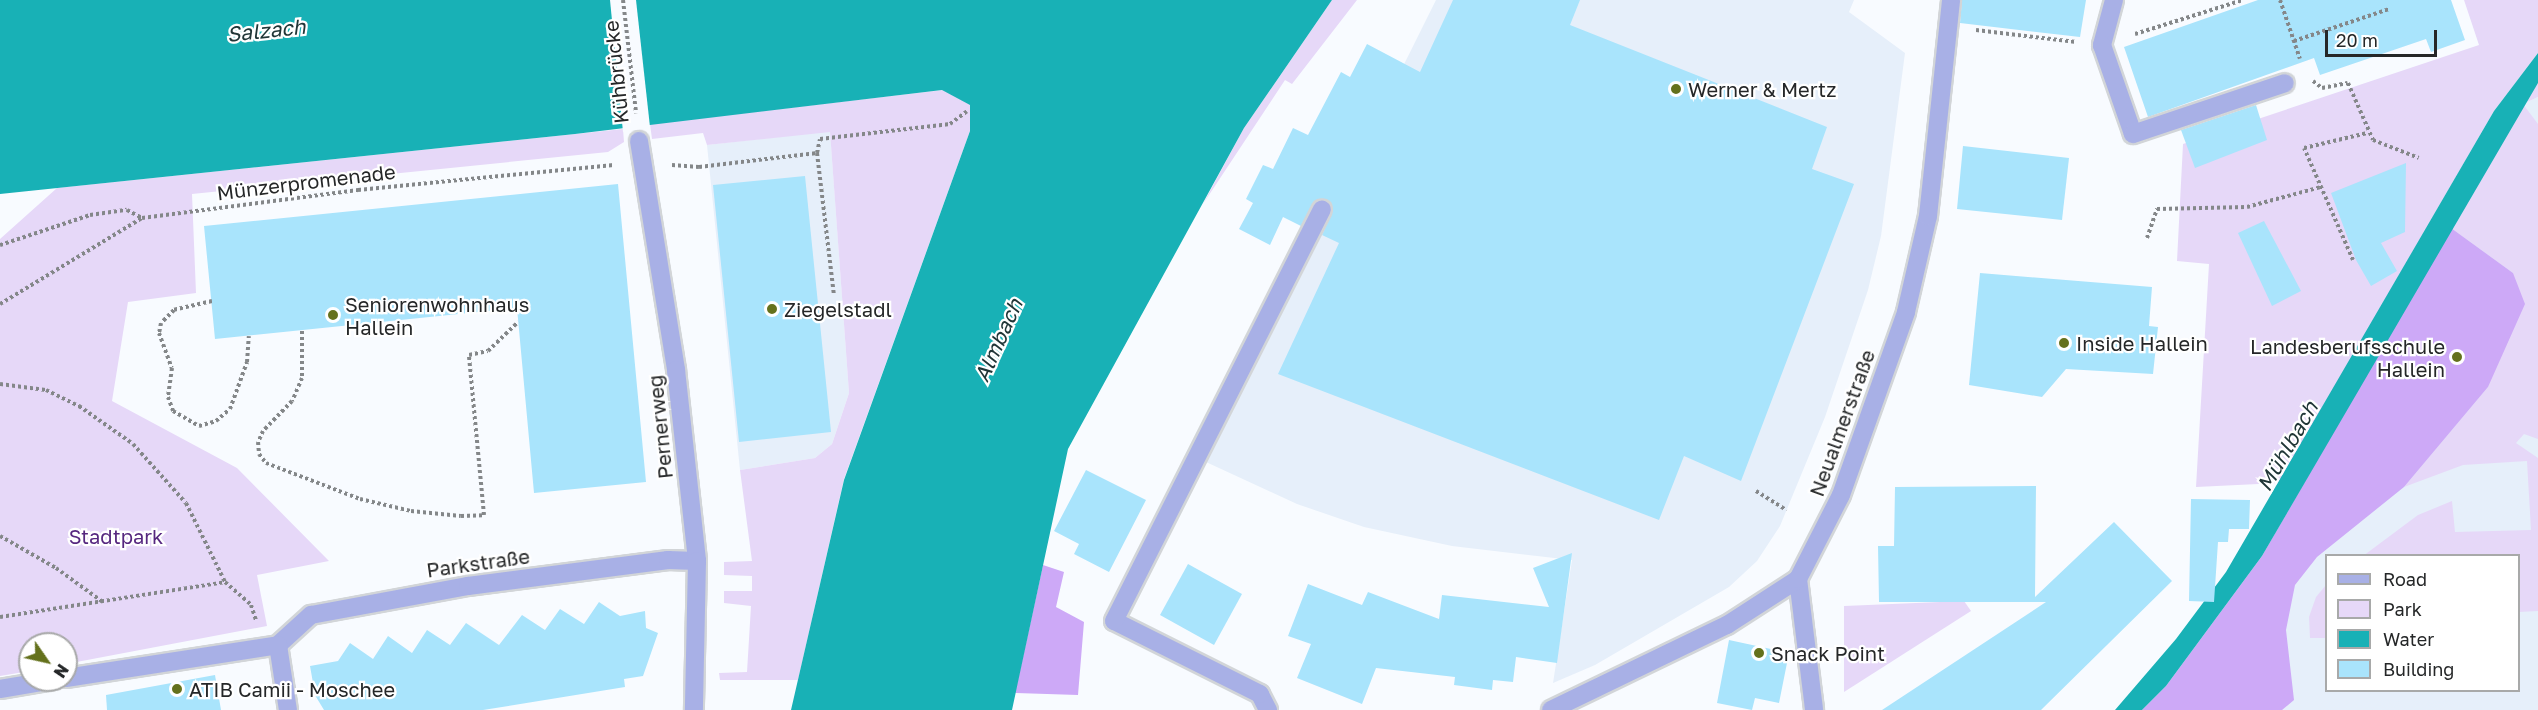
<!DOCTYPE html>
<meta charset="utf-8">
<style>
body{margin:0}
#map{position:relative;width:2538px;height:710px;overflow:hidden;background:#f8fbff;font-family:"Golos Text",sans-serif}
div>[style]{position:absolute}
.built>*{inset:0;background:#e6effa}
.green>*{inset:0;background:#e6d8f8}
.forest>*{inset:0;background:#cda9f7}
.water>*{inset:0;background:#18b1b6}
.pier>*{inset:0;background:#f8fbff}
.building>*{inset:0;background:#a9e4fc}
.path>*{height:4px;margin-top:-2px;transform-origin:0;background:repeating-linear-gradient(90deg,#848789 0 3px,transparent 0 6px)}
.roads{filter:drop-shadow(2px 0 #d2d5d8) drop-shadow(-2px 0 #d2d5d8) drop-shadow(0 2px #d2d5d8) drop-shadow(0 -2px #d2d5d8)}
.service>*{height:18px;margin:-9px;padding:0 9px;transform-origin:9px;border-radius:9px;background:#a8b0e6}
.pedestrian>*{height:18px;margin:-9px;padding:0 9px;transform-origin:9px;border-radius:9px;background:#a8b0e6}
.minor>*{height:18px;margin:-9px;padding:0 9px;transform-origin:9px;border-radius:9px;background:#a8b0e6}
.dots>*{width:16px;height:16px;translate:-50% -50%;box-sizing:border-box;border:3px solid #fff;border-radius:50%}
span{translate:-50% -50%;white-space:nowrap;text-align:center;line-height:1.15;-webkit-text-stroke:4.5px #fff;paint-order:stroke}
.street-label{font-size:20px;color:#252728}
.poi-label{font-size:20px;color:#252728}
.left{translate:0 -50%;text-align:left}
.right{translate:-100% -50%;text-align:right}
.park-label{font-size:20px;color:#56277f}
.water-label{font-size:21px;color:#203637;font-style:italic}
.legend{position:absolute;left:2325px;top:554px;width:195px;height:138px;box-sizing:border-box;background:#fff;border:2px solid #a8a9a9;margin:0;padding:8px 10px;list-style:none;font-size:18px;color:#252728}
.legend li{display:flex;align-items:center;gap:12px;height:30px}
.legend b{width:30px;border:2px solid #a8a9a9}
.north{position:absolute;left:18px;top:632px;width:60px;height:60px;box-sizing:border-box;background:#fff;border:2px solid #a8a9a9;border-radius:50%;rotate:124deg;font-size:16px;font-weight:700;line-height:24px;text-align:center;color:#252728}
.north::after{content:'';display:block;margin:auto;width:21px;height:27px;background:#64711c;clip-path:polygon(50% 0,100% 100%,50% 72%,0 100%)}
.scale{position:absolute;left:2325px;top:30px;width:112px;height:27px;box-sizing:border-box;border:3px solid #252728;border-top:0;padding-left:8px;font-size:18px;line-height:21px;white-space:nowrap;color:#252728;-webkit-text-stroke:4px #fff;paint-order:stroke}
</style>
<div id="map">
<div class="built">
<div style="clip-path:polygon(1436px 0,1854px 0,1849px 12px,1905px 53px,1881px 236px,1868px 290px,1825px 417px,1780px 526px,1757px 561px,1729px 587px,1595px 665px,1553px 683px,1572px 560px,1452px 546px,1364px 527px,1297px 504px,1206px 462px)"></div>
<div style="clip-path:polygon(evenodd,2538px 97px,2538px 710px,2247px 710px,2262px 556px,2523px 104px,2538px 97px,2326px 556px,2518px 556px,2518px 690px,2326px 690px,2326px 556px)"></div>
<div style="clip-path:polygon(830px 131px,849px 393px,832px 444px,815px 458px,740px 470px,707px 145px)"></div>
</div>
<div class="green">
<div style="clip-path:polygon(1332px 0,1357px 0,1292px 84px,1285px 80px,1203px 204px,1244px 128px)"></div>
<div style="clip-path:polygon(2464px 0,2538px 0,2538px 53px,2494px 111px,2279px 483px,2196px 487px,2209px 264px,2177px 261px,2183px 144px,2479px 45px)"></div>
<div style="clip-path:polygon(2538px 83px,2538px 97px,2523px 104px,2538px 124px,2538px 439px,2524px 434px,2516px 443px,2538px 458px,2538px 611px,2519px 612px,2518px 556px,2363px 556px,2418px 515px,2452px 501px,2455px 532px,2531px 530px,2527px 461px,2463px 465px,2404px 487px,2488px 387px,2513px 273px,2451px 228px,2523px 104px)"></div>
<div style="clip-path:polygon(943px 90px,971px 105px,970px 131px,844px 479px,798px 680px,720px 680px,719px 673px,747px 672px,751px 606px,724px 603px,724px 591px,752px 591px,752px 576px,724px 575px,724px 562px,752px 561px,740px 470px,815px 458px,832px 444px,849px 393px,830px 132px,707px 145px,703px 133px,652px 139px,650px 124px)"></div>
<div style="clip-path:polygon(623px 129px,624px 142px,608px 152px,192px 194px,196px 293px,128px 302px,112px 401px,237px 468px,329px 561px,257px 575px,267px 626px,66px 664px,66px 644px,30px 644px,30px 671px,0 676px,0 239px,57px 188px)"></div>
<div style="clip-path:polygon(2326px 585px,2326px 638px,2310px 638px,2309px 617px,2316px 597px)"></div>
<div style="clip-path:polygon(1964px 601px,1971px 611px,1844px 692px,1844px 606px)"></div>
</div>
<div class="forest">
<div style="clip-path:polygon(2451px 228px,2513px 273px,2525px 304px,2488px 387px,2404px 487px,2317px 557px,2295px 585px,2286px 630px,2294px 700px,2282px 710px,2142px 710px,2166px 686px,2262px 556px)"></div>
<div style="clip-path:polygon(1043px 565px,1064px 572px,1056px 607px,1084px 622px,1078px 695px,1015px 693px)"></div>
</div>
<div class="water">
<div style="clip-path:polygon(0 0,1332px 0,1244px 128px,1068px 449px,1012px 710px,791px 710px,844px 480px,970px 131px,970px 105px,942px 90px,575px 134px,0 194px)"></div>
<div style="clip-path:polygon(2538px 53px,2538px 83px,2262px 556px,2166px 686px,2142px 710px,2115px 710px,2176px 639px,2226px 572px,2494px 111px)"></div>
</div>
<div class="pier">
<div style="clip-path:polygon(610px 0,636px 0,650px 127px,623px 132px)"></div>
</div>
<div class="building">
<div style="clip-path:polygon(1453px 0,1580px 0,1570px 25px,1827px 127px,1812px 169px,1854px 184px,1741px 481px,1684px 456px,1659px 520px,1278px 374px,1339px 243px,1322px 235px,1333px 210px,1327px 200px,1315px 201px,1301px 226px,1283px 217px,1270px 245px,1239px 229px,1253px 203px,1246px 199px,1263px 165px,1273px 169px,1293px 128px,1308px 135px,1341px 72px,1350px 77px,1367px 44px,1420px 72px)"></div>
<div style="clip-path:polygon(1962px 0,2086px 0,2080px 37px,1960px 23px)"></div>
<div style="clip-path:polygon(2258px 0,2451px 0,2465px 40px,2431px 52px,2426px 39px,2320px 75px,2314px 58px,2148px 117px,2124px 47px)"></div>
<div style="clip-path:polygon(2256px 105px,2267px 140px,2195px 168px,2181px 130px)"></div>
<div style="clip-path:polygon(1963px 146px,2069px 158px,2062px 220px,1957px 209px)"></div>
<div style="clip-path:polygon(2406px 163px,2405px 232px,2381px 243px,2397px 271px,2371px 286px,2356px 260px,2331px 193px)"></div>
<div style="clip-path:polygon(805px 176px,831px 432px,739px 442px,713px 185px)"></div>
<div style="clip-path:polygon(618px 184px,646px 482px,534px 493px,517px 308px,215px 339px,204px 226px)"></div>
<div style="clip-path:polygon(2264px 221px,2301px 291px,2272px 306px,2238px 233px)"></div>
<div style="clip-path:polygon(1980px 273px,2152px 287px,2149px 326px,2158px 327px,2153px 374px,2066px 369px,2042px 397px,1969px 385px)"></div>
<div style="clip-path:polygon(1086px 470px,1146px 500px,1109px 572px,1074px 554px,1079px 544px,1054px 531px)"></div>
<div style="clip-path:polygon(2036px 486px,2035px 597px,2114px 522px,2172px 581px,2041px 710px,1882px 710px,2046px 602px,1879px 602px,1878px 546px,1894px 546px,1895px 487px)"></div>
<div style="clip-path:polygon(2191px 499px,2250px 500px,2249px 529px,2229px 529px,2228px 542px,2218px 542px,2214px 602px,2189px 601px)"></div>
<div style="clip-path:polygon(1572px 553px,1557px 663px,1516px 657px,1513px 682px,1493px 680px,1492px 690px,1454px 685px,1455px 677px,1376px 668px,1362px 704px,1297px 678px,1311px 644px,1288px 636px,1308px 584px,1362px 605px,1368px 592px,1439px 619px,1442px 595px,1549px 607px,1533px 568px)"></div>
<div style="clip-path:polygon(1188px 564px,1242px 594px,1214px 645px,1160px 615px)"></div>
<div style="clip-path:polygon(599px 602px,620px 616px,645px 611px,646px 628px,658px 633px,643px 676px,624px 679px,625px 687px,483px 710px,324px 710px,310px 687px,313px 683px,310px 666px,338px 661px,350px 643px,373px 659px,388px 636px,412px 653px,427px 630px,450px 645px,466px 623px,499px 645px,522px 615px,545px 630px,560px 609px,584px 624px)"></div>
<div style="clip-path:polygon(1729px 640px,1789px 653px,1779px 703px,1755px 698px,1752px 710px,1717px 703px)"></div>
<div style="clip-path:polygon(215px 675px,221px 710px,107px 710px,106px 695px)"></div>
</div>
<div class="path">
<div style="left:623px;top:0;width:114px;rotate:83.4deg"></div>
<div style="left:2280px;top:0;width:62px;rotate:71.3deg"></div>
<div style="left:1976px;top:30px;width:101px;rotate:6.8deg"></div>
<div style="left:2135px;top:34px;width:113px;rotate:-17.5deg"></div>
<div style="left:2294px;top:41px;width:100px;rotate:-18.6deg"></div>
<div style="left:2313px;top:81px;width:11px;rotate:38deg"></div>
<div style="left:2322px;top:88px;width:26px;rotate:-11deg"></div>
<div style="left:2348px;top:83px;width:62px;rotate:66.3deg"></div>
<div style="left:2373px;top:140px;width:49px;rotate:21.4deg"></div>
<div style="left:817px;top:153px;width:14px;rotate:-78deg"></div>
<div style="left:820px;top:139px;width:131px;rotate:-6.6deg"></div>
<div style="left:950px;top:124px;width:21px;rotate:-37deg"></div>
<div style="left:672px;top:165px;width:27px;rotate:4deg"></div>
<div style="left:699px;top:167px;width:119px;rotate:-6.8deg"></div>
<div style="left:817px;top:153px;width:143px;rotate:83.2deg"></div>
<div style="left:2147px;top:238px;width:31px;rotate:-71deg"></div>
<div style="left:2157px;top:209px;width:90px;rotate:-1.3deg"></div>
<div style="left:2247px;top:207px;width:77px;rotate:-15.1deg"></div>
<div style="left:0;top:245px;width:95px;rotate:-18.4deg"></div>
<div style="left:90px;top:215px;width:37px;rotate:-8deg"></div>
<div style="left:127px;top:210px;width:17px;rotate:28deg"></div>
<div style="left:2353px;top:260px;width:122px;rotate:-113.6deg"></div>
<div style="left:2304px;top:148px;width:65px;rotate:-13.4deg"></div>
<div style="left:212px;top:301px;width:39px;rotate:167deg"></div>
<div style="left:174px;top:310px;width:18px;rotate:135deg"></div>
<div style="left:161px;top:323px;width:10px;rotate:101deg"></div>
<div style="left:159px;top:333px;width:37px;rotate:70deg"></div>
<div style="left:172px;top:368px;width:29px;rotate:98deg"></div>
<div style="left:168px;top:397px;width:15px;rotate:70deg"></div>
<div style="left:173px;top:411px;width:30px;rotate:30deg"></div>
<div style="left:199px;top:426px;width:18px;rotate:-16deg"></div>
<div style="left:216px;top:421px;width:18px;rotate:-41deg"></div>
<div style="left:230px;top:409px;width:50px;rotate:-70.1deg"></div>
<div style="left:247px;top:362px;width:26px;rotate:-86deg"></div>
<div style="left:0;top:304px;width:166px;rotate:-31.2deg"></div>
<div style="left:142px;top:218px;width:218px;rotate:-7.4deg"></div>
<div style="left:358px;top:190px;width:257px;rotate:-5.6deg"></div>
<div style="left:302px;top:331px;width:47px;rotate:90deg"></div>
<div style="left:302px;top:378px;width:25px;rotate:113deg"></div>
<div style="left:292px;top:401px;width:42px;rotate:134deg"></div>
<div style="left:263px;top:431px;width:12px;rotate:114deg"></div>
<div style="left:258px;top:442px;width:12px;rotate:85deg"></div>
<div style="left:259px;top:454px;width:11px;rotate:52deg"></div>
<div style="left:266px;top:463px;width:101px;rotate:21deg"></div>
<div style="left:360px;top:499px;width:52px;rotate:13.2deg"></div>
<div style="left:411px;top:511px;width:50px;rotate:5.7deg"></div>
<div style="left:461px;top:516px;width:23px;rotate:-2deg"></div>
<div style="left:484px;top:515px;width:161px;rotate:-95.4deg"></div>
<div style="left:469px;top:355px;width:19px;rotate:-12deg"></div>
<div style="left:488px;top:351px;width:42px;rotate:-44deg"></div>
<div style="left:0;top:384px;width:46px;rotate:7.4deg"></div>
<div style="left:46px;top:390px;width:37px;rotate:26deg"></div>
<div style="left:79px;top:406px;width:66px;rotate:35.1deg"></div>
<div style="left:133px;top:444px;width:79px;rotate:48.1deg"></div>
<div style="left:186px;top:503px;width:88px;rotate:63.7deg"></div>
<div style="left:1756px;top:491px;width:36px;rotate:32deg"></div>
<div style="left:0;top:536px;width:64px;rotate:29.7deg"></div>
<div style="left:56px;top:568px;width:58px;rotate:35.9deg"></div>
<div style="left:0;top:617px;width:228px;rotate:-8.8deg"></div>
<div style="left:225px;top:582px;width:35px;rotate:41deg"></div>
<div style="left:251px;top:605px;width:16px;rotate:72deg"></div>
</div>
<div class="roads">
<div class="service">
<div style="left:2114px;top:0;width:47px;rotate:104.9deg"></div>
<div style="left:2102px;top:45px;width:94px;rotate:70.8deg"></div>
<div style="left:2133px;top:134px;width:160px;rotate:-18.5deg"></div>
<div style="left:278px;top:645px;width:45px;rotate:-42.3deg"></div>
<div style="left:311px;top:615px;width:160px;rotate:-10.5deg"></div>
<div style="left:468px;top:586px;width:202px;rotate:-7.4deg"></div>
<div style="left:668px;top:560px;width:29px;rotate:2deg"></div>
<div style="left:1268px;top:710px;width:18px;rotate:-117deg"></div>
<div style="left:1260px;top:694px;width:163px;rotate:-153.4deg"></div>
<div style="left:1114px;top:621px;width:461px;rotate:-63.2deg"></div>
</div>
<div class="pedestrian">
<div style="left:639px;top:141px;width:232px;rotate:80.8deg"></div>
</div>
<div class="minor">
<div style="left:676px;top:370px;width:192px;rotate:83.7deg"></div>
<div style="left:697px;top:561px;width:149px;rotate:91.2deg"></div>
<div style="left:1798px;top:579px;width:132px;rotate:83deg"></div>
<div style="left:66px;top:678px;width:215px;rotate:-8.8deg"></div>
<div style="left:278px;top:645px;width:66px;rotate:81.3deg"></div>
<div style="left:0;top:689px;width:55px;rotate:-9.5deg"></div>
<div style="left:1551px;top:710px;width:195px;rotate:-25.8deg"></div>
<div style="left:1727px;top:625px;width:85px;rotate:-32.9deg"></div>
<div style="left:1798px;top:579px;width:94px;rotate:-62.9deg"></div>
<div style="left:1841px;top:495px;width:194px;rotate:-70.4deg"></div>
<div style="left:1906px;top:312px;width:98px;rotate:-77.1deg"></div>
<div style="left:1928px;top:216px;width:217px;rotate:-83.9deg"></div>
</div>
</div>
<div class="dots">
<div style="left:1676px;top:89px;background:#64711c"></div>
<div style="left:772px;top:309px;background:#64711c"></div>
<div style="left:333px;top:315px;background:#64711c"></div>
<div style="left:2064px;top:343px;background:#64711c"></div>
<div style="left:2457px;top:357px;background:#64711c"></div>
<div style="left:1759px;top:653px;background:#64711c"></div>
<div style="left:177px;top:689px;background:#64711c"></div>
</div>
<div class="street-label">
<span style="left:616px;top:72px;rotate:-96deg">Kühbrücke</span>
<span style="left:306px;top:182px;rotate:-7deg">Münzerpromenade</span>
<span style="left:1842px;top:423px;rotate:-70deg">Neualmerstraße</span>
<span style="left:660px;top:427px;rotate:-96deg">Pernerweg</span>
<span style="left:478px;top:563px;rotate:-8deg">Parkstraße</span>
</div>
<div class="poi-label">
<span class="left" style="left:1688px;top:89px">Werner &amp; Mertz</span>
<span class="left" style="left:345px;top:316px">Seniorenwohnhaus<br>Hallein</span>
<span class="left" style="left:784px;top:309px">Ziegelstadl</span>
<span class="left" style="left:2076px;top:343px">Inside Hallein</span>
<span class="right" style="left:2445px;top:358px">Landesberufsschule<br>Hallein</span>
<span class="left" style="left:1771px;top:653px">Snack Point</span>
<span class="left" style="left:189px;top:689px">ATIB Camii - Moschee</span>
</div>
<div class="park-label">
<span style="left:116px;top:536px">Stadtpark</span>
</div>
<div class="water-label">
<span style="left:266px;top:30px;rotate:-6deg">Salzach</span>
<span style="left:998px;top:340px;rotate:-66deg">Almbach</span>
<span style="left:2287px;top:446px;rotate:-60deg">Mühlbach</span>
</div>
<ul class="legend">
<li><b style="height:8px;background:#a8b0e6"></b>Road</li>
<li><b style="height:16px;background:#e6d8f8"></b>Park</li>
<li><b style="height:16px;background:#18b1b6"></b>Water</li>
<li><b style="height:16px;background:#a9e4fc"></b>Building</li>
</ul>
<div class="north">N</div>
<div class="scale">20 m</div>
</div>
